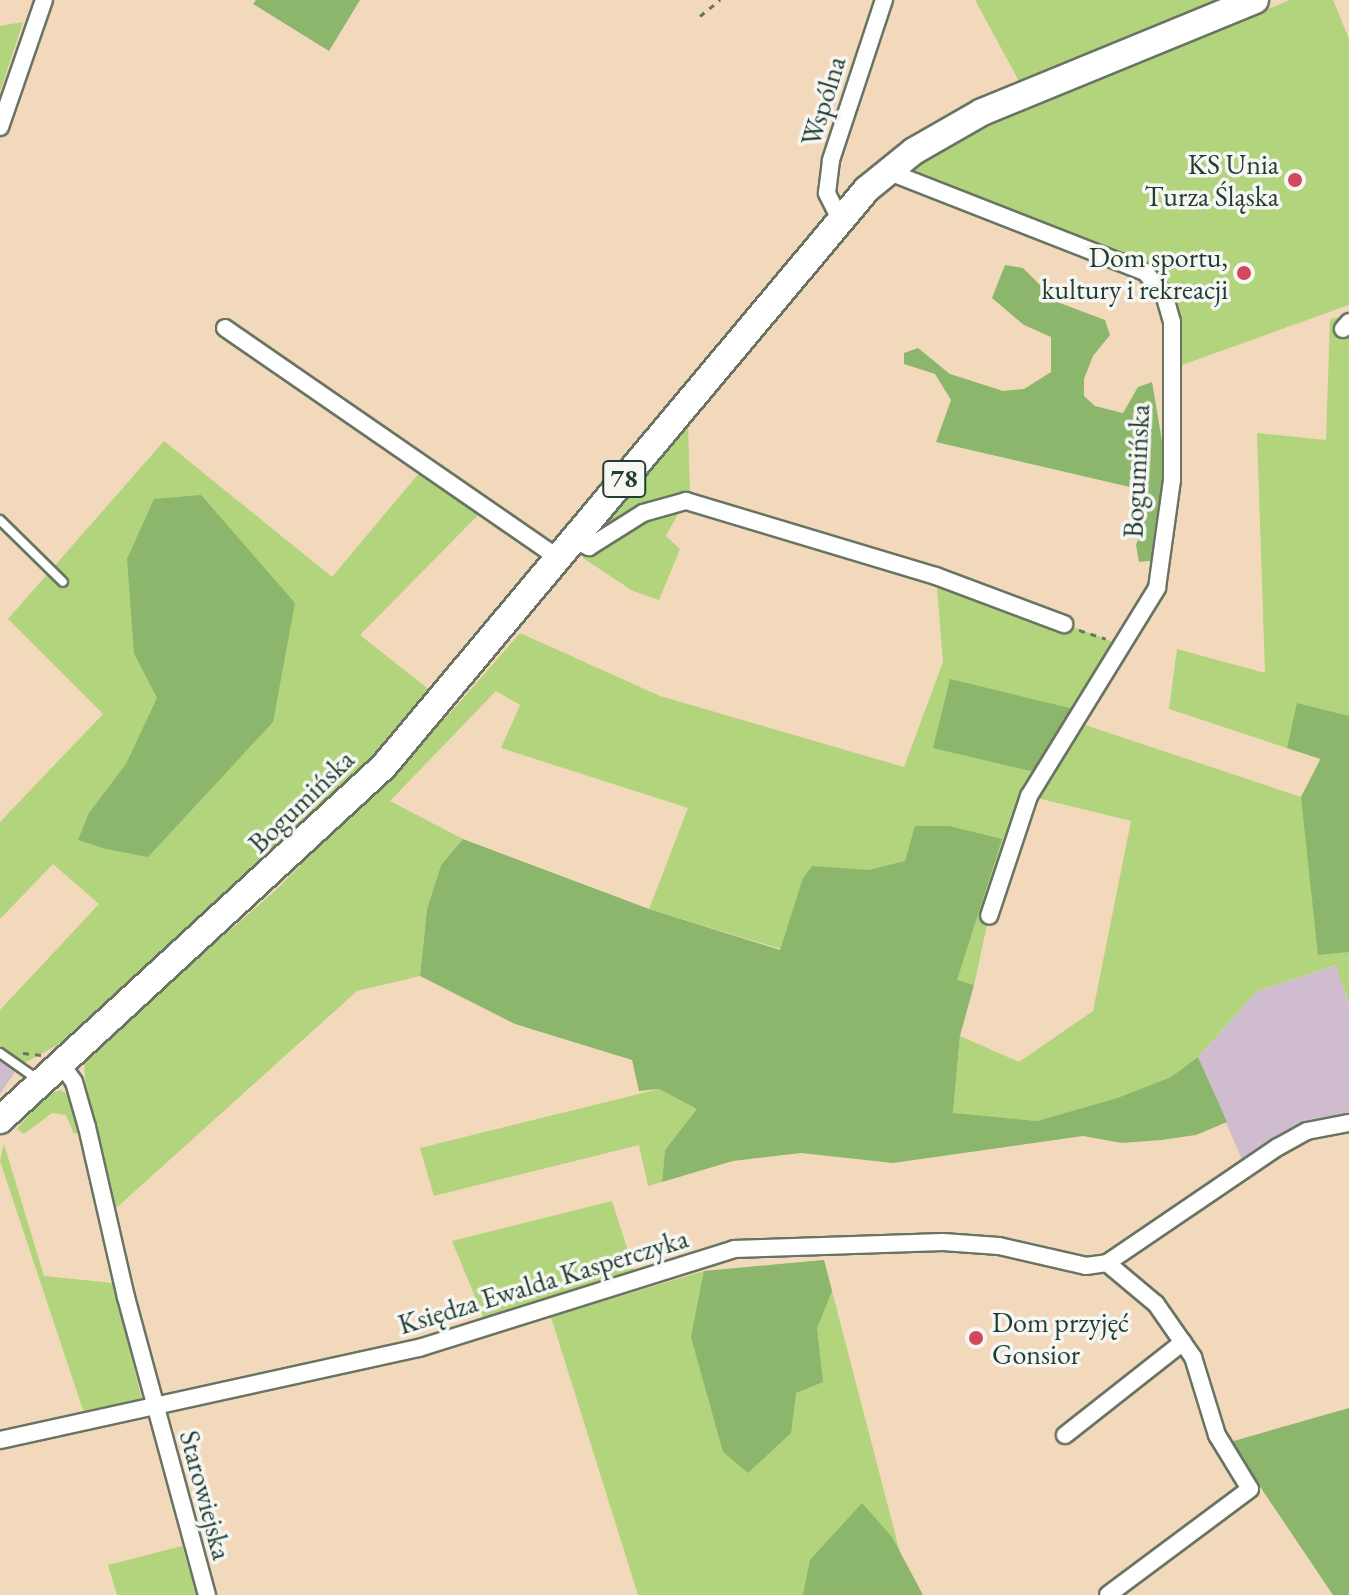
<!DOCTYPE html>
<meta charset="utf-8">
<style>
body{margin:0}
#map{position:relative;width:1349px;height:1595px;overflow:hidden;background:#f3d9bb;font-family:"EB Garamond",serif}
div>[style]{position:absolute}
.industrial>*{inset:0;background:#cfbdcf}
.green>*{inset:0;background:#b1d47c}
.forest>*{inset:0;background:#8cb66c}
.path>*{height:3px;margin-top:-1.5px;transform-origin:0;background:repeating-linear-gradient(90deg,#697463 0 6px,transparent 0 12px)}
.roads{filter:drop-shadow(2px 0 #697463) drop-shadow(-2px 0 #697463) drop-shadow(0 2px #697463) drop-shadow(0 -2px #697463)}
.service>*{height:8px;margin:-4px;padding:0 4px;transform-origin:4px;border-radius:4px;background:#fff}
.minor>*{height:16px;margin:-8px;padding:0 8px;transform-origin:8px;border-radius:8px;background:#fff}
.primary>*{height:26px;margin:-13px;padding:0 13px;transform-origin:13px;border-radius:13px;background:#fff}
.dots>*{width:22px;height:22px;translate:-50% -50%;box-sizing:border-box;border:4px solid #f6f6f2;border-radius:50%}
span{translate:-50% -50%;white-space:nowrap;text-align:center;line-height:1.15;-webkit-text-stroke:7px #f6f6f2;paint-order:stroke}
.shield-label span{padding:2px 6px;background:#f6f6f2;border:2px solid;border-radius:6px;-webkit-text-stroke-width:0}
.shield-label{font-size:26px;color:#1f3d34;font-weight:700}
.street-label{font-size:28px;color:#1f3d34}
.poi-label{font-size:28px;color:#1f3d34}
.right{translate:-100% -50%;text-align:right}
.left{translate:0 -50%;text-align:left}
</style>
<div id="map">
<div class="industrial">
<div style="clip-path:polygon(1337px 965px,1349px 1006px,1349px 1118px,1243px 1162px,1198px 1057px,1257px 991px)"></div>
<div style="clip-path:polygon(0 1053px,19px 1066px,0 1094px)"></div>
</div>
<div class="green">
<div style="clip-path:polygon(975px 0,1220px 0,1020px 83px)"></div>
<div style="clip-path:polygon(1290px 0,1333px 0,1349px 39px,1349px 305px,1179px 366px,1177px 315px,1163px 271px,902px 170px,1032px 105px)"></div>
<div style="clip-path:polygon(23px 22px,0 92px,0 26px)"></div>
<div style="clip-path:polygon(1349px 315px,1349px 1004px,1336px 965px,1257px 991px,1198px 1057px,1171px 1077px,1117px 1098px,1037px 1121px,953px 1114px,960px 1036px,1019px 1062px,1093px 1011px,1131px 821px,1029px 796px,989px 916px,974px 985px,879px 963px,817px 960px,649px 909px,688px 808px,501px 748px,520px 705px,496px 691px,390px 801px,463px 839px,441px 865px,427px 909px,420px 976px,357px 991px,114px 1210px,87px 1127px,84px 1057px,276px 890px,451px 712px,520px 633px,660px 696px,904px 767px,943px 662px,936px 576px,1122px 645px,1076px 722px,1301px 797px,1320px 759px,1169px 709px,1177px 649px,1265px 673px,1257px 433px,1326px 440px,1330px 319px)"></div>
<div style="clip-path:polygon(688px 426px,690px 492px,666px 536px,680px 549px,659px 600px,633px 591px,583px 558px,598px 532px)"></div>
<div style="clip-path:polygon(164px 441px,332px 577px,425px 466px,485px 508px,360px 635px,432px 692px,380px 754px,68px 1039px,19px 1066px,0 1053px,0 1010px,99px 904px,53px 864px,0 919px,0 822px,103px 714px,8px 619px)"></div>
<div style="clip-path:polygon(659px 1089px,698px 1109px,665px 1150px,662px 1182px,648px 1186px,639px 1145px,434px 1196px,420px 1148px)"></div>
<div style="clip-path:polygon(60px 1090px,71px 1096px,81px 1132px,74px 1134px,66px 1115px,52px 1113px,24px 1134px,17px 1129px,46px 1096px)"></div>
<div style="clip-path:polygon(4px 1144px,44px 1276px,113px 1283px,142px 1400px,128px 1412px,83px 1410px,0 1161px)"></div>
<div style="clip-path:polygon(612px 1201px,635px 1273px,485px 1321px,452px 1241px)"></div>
<div style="clip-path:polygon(824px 1260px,911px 1595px,638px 1595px,551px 1317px,704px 1271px)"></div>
<div style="clip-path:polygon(182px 1546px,197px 1595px,117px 1595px,108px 1565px)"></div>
</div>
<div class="forest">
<div style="clip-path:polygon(256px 0,360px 0,329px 51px,253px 4px)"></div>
<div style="clip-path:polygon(1005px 265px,1023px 268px,1057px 302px,1105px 320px,1110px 335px,1093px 356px,1084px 379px,1084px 396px,1095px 406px,1123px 413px,1138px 387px,1152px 382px,1166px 464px,1157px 560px,1139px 562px,1136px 545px,1147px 514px,1147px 491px,936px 442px,951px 400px,935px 374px,904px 364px,904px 353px,918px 348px,950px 374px,1003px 391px,1024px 389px,1051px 372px,1051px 337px,1024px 325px,992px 298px)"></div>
<div style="clip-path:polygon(201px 495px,295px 603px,273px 722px,148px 857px,106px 849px,78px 840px,89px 813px,126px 764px,157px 698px,134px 653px,127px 559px,154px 499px)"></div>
<div style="clip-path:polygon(950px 679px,1082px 711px,1043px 774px,933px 748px)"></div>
<div style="clip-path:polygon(1297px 703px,1349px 716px,1349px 952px,1318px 955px,1301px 797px,1321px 759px,1287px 748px)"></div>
<div style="clip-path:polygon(915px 826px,949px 826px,1002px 839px,957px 980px,974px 985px,960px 1036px,953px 1113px,1037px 1121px,1117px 1098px,1171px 1077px,1198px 1057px,1227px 1122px,1196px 1135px,1161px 1140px,1122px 1143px,1083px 1136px,893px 1163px,801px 1153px,733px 1161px,662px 1182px,665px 1150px,697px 1109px,659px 1089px,639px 1091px,632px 1060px,515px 1024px,420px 976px,427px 909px,441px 865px,463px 839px,649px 909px,780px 950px,803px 878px,812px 866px,869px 870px,905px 861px)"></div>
<div style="clip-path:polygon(824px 1260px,832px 1291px,817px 1328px,823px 1382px,796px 1393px,791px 1433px,748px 1473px,723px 1452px,691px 1337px,704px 1271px)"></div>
<div style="clip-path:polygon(1349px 1408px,1349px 1595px,1333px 1595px,1230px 1442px)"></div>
<div style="clip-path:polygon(862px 1503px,892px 1537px,923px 1595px,803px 1595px,810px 1560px)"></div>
</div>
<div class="path">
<div style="left:700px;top:16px;width:26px;rotate:-39deg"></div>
<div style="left:1079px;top:630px;width:28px;rotate:18deg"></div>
<div style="left:23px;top:1053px;width:19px;rotate:6deg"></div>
</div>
<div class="roads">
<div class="service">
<div style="left:0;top:520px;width:88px;rotate:44.5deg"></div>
<div style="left:0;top:1053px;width:45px;rotate:35.1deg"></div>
</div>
<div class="minor">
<div style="left:0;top:127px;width:134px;rotate:-70.9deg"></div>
<div style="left:887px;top:171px;width:277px;rotate:21.4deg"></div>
<div style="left:1145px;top:272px;width:29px;rotate:49deg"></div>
<div style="left:1164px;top:294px;width:29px;rotate:74deg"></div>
<div style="left:1172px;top:322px;width:158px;rotate:90deg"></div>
<div style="left:1172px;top:480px;width:109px;rotate:97.9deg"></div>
<div style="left:1157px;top:588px;width:244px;rotate:121.6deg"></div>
<div style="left:1029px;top:796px;width:126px;rotate:108.4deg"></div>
<div style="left:839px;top:217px;width:27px;rotate:-117deg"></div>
<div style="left:827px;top:193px;width:33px;rotate:-83deg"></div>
<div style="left:831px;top:160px;width:169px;rotate:-71.7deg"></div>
<div style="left:225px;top:328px;width:405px;rotate:34.6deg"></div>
<div style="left:1343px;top:329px;width:9px;rotate:-49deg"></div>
<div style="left:574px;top:540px;width:17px;rotate:25deg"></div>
<div style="left:589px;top:547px;width:64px;rotate:-32.2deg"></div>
<div style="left:643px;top:513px;width:45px;rotate:-15.6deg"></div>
<div style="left:686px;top:501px;width:261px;rotate:16.7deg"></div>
<div style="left:936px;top:576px;width:137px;rotate:20.6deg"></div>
<div style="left:61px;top:1064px;width:22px;rotate:54deg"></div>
<div style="left:74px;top:1082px;width:47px;rotate:73.9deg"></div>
<div style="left:87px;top:1127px;width:174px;rotate:77.1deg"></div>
<div style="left:126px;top:1297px;width:309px;rotate:74.8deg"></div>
<div style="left:1107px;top:1263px;width:64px;rotate:39.9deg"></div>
<div style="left:1156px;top:1304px;width:65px;rotate:55.1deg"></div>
<div style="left:1193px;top:1357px;width:82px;rotate:72.9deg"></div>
<div style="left:1217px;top:1435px;width:63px;rotate:58.6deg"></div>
<div style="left:1250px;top:1489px;width:177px;rotate:143.3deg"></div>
<div style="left:1065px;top:1435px;width:150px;rotate:-38.2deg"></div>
<div style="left:0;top:1440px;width:429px;rotate:-12.4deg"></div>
<div style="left:419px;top:1348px;width:330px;rotate:-17.4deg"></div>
<div style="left:734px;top:1249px;width:209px;rotate:-1.9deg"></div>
<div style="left:943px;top:1242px;width:56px;rotate:4.1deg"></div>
<div style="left:999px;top:1246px;width:89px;rotate:12.9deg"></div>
<div style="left:1086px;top:1266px;width:21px;rotate:-8deg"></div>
<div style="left:1107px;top:1263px;width:207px;rotate:-34.2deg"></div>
<div style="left:1278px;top:1147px;width:33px;rotate:-29deg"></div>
<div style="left:1307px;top:1131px;width:43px;rotate:-10.8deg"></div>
</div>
<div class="primary">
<div style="left:0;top:1120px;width:522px;rotate:-42.67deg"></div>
<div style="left:384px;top:766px;width:752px;rotate:-50.07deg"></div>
<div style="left:867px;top:189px;width:60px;rotate:-39deg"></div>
<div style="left:914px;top:151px;width:78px;rotate:-29.8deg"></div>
<div style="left:982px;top:112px;width:295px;rotate:-22.3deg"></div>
</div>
</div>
<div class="dots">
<div style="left:1295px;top:180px;background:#d1495b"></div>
<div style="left:1244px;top:273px;background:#d1495b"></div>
<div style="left:976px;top:1338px;background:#d1495b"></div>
</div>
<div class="shield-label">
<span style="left:624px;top:479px">78</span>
</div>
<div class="street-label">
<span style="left:823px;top:101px;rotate:-73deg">Wspólna</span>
<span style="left:1136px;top:471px;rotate:-87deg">Bogumińska</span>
<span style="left:301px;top:801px;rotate:-44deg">Bogumińska</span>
<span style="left:543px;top:1281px;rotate:-17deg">Księdza Ewalda Kasperczyka</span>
<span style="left:206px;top:1495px;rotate:75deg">Starowiejska</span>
</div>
<div class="poi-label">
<span class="right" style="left:1279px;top:180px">KS Unia<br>Turza Śląska</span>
<span class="right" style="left:1228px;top:273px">Dom sportu,<br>kultury i rekreacji</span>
<span class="left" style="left:992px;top:1338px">Dom przyjęć<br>Gonsior</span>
</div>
</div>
